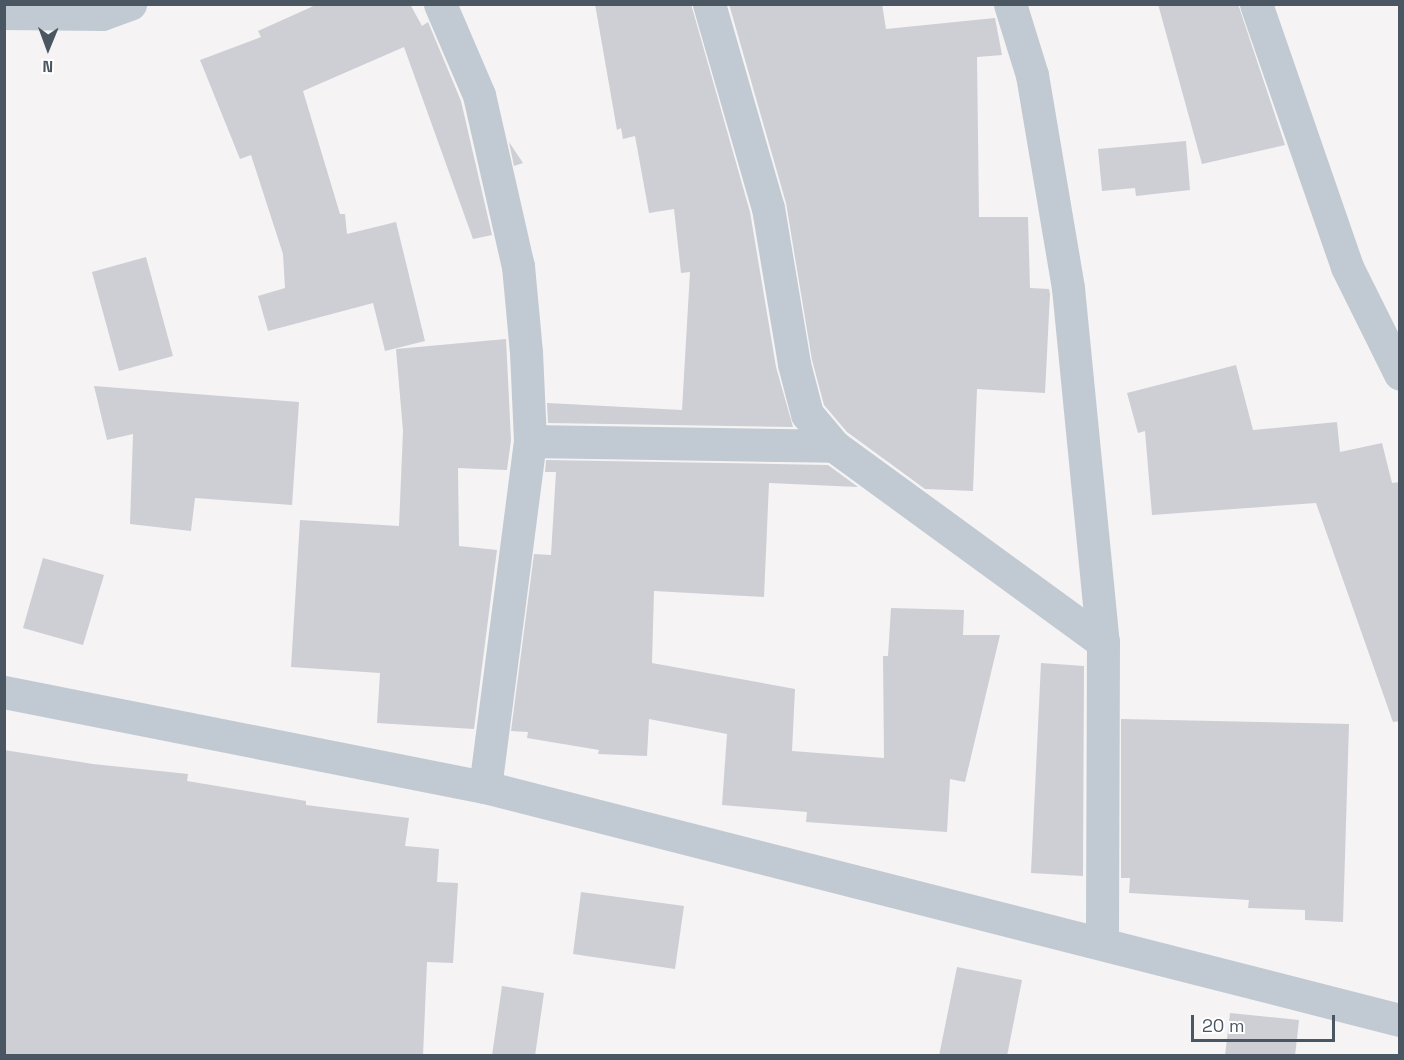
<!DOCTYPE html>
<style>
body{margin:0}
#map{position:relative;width:1404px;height:1060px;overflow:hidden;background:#f5f3f3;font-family:"Space Grotesk",sans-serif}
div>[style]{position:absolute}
.building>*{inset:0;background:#cdcfd5}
.minor>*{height:33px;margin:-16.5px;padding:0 16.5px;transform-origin:16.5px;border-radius:16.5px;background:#c1cad2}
span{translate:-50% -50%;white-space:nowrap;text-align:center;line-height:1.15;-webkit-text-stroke:5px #fff;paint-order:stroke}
.frame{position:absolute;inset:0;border:6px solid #4a5661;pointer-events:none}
.north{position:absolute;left:18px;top:18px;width:60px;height:60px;-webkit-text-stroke:4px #fff;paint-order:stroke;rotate:181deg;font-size:16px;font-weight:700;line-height:24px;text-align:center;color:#4a5661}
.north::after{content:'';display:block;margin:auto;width:21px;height:27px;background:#4a5661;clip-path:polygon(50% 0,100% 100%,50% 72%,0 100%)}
.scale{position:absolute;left:1191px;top:1015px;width:144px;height:27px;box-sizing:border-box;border:3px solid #4a5661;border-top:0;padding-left:8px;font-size:18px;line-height:21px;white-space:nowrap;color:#4a5661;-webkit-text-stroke:4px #fff;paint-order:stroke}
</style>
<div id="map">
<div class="building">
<div style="clip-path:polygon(318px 4px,410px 4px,422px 26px,428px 22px,461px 101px,492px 235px,473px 239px,404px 47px,303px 91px,340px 214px,345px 214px,347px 234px,396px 222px,425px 341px,385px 351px,373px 303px,268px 331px,258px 296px,285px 288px,283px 254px,251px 155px,240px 159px,200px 60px,261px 37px,258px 31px)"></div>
<div style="clip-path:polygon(595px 4px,691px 4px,750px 212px,776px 367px,793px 427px,548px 423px,547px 403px,682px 410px,690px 272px,681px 273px,674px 209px,649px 213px,635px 136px,623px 139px,621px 128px,617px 130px)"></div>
<div style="clip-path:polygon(729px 4px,882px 4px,886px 29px,995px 18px,1002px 55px,977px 57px,979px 217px,1028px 217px,1030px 288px,1049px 289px,1050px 294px,1045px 393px,977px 389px,973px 491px,925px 489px,847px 432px,824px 405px,812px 360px,786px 203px)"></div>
<div style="clip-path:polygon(1158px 4px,1238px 4px,1285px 145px,1202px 164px)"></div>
<div style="clip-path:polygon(1186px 141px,1190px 190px,1136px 196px,1135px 188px,1102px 191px,1098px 149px)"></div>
<div style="clip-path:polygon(509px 142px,523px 163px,514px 166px)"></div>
<div style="clip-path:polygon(146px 257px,173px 356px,119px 371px,92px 272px)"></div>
<div style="clip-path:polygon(506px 339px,511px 440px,507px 470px,458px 468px,459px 546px,497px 550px,474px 729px,377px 723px,380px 673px,291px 667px,300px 520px,399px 526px,403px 431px,396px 349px)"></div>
<div style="clip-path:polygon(1236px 365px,1253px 430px,1337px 422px,1340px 452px,1382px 443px,1392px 483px,1400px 482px,1400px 721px,1393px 722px,1316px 503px,1152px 515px,1145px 431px,1138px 433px,1127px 393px)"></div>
<div style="clip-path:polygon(94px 386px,299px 402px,292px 505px,195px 498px,191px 531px,130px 524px,133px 434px,107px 440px)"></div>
<div style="clip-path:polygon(546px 460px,828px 465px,858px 487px,769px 483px,764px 597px,654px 591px,652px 663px,795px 689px,792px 751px,884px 758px,883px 656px,888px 656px,891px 608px,964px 610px,963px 635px,1000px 635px,965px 782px,950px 779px,947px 832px,806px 822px,807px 812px,722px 805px,727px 734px,649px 719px,647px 756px,598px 754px,599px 750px,527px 738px,528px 732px,511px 731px,534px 554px,551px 555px,556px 472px,545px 472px)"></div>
<div style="clip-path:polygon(43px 558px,104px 575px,83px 645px,23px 628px)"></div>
<div style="clip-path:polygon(1041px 663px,1084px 666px,1083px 876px,1031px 873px)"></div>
<div style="clip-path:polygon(1121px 719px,1349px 724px,1343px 922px,1305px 920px,1305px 910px,1248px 908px,1249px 900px,1129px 893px,1130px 878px,1121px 878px)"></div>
<div style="clip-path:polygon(4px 750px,93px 764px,188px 774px,187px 781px,306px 801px,306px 805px,409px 818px,405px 846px,439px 849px,437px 882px,458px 883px,453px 963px,427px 962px,423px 1056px,4px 1056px)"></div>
<div style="clip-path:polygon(581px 892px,684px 906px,675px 969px,573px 954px)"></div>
<div style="clip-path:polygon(957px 967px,1022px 980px,1007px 1056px,939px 1056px)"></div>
<div style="clip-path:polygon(502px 986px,544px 993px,535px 1056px,492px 1056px)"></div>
<div style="clip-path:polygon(1230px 1013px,1299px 1020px,1295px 1056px,1225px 1056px)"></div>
</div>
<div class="minor">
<div style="left:440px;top:4px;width:99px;rotate:66.8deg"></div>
<div style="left:479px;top:95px;width:175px;rotate:77.2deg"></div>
<div style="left:518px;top:266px;width:86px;rotate:84.7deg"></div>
<div style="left:526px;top:352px;width:89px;rotate:87.4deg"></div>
<div style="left:530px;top:441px;width:349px;rotate:97.4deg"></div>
<div style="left:709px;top:4px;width:212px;rotate:73.9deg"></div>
<div style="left:768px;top:208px;width:158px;rotate:80.5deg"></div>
<div style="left:794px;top:364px;width:52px;rotate:75.4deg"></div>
<div style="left:807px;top:414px;width:42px;rotate:49.8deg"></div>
<div style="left:834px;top:446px;width:333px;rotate:36.1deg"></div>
<div style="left:1010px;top:4px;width:74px;rotate:72.8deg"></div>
<div style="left:1032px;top:75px;width:216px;rotate:80.4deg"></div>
<div style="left:1068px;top:288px;width:356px;rotate:84.4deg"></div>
<div style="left:1103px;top:642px;width:301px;rotate:90.2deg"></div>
<div style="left:1256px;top:4px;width:278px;rotate:70.9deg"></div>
<div style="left:1347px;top:267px;width:119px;rotate:63.6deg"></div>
<div style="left:4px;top:13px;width:98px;rotate:0.6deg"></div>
<div style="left:102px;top:14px;width:30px;rotate:-20deg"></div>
<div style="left:530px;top:441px;width:304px;rotate:0.9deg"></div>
<div style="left:4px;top:692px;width:490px;rotate:11.2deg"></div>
<div style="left:485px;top:787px;width:944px;rotate:14.29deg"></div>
</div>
<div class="frame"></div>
<div class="north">N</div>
<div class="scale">20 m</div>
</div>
